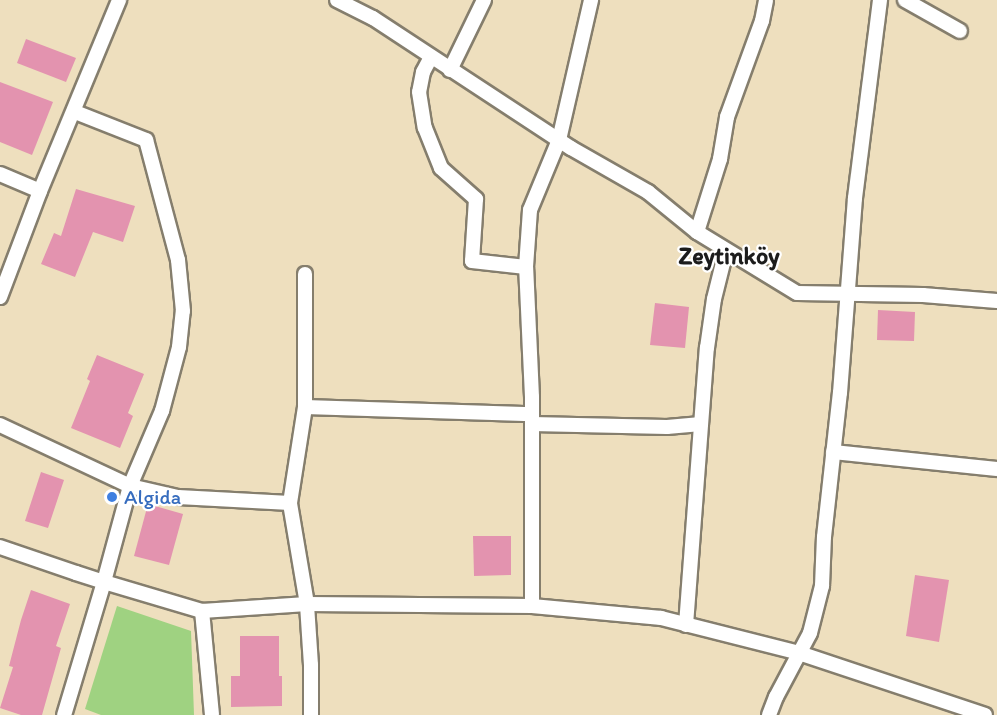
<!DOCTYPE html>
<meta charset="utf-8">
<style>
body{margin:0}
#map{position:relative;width:997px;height:715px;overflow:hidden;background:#eedfbe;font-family:Itim,sans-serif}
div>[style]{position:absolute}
.green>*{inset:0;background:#9fd281}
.building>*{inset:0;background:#e393af}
.roads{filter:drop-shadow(2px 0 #857e6d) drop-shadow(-2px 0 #857e6d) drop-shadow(0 2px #857e6d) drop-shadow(0 -2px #857e6d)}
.street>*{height:14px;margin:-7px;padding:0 7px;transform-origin:7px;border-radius:7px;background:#fff}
.dots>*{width:16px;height:16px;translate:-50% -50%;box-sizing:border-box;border:3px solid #fff;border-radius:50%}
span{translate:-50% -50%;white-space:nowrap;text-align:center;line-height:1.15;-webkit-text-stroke:4.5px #fff;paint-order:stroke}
.shop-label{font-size:21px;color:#366cbe}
.left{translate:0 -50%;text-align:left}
.quarter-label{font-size:24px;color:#1c1c1c;font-weight:700}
</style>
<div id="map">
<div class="green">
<div style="clip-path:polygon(117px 606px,191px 631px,194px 715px,101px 715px,85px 709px)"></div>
</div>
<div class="building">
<div style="clip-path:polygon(26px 39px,76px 58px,66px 82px,17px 63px)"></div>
<div style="clip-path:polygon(0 82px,53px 102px,32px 155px,0 142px)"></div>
<div style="clip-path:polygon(76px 189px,135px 206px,123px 242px,93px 232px,75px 277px,41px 264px,54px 233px,61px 236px)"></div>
<div style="clip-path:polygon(655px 303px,689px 307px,685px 348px,650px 345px)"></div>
<div style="clip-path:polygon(878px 310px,915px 312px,914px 341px,877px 340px)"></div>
<div style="clip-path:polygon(97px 355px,144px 374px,128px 413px,133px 416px,120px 448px,71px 428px,90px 381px,87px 379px)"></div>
<div style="clip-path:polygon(41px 472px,64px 480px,48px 528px,25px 521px)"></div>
<div style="clip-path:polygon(148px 504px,183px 514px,169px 565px,134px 556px)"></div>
<div style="clip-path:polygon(473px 536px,511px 536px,511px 575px,474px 576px)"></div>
<div style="clip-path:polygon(915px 575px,949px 580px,939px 642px,906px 636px)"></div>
<div style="clip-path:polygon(31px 590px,70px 604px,56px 646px,61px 648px,42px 715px,21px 715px,0 708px,13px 667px,9px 666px,21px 620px)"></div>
<div style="clip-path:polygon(240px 636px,279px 636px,279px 676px,282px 676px,282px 706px,231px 707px,231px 676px,240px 676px)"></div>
</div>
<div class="roads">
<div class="street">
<div style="left:337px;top:0;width:40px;rotate:26.6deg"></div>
<div style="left:373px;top:18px;width:237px;rotate:33.3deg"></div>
<div style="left:571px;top:148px;width:89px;rotate:29.7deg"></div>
<div style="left:648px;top:192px;width:63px;rotate:39.2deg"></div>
<div style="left:697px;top:232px;width:117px;rotate:31.4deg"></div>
<div style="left:797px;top:293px;width:126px;rotate:0.9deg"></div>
<div style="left:923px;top:295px;width:74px;rotate:4.6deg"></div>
<div style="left:905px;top:0;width:63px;rotate:29.4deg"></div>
<div style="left:431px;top:57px;width:17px;rotate:118deg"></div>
<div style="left:423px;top:72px;width:20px;rotate:101deg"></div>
<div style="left:419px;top:92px;width:36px;rotate:81deg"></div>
<div style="left:425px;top:128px;width:43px;rotate:68.2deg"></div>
<div style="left:441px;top:168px;width:47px;rotate:41.5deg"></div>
<div style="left:476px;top:199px;width:62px;rotate:93.7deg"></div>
<div style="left:472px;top:261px;width:54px;rotate:6.3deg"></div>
<div style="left:450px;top:70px;width:78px;rotate:-64.1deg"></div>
<div style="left:0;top:174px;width:43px;rotate:23deg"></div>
<div style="left:697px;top:232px;width:77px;rotate:-72.5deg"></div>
<div style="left:720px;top:159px;width:43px;rotate:-80.5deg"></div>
<div style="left:727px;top:117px;width:102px;rotate:-70deg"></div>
<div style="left:762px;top:21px;width:21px;rotate:-79deg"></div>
<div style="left:0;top:297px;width:113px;rotate:-69.3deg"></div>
<div style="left:40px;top:191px;width:207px;rotate:-67.5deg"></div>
<div style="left:305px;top:407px;width:227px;rotate:1.8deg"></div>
<div style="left:532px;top:424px;width:135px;rotate:1.3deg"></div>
<div style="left:667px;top:427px;width:34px;rotate:-5deg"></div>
<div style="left:0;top:425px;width:144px;rotate:25.1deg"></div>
<div style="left:130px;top:486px;width:82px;rotate:-66.9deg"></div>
<div style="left:162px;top:411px;width:66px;rotate:-75.1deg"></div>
<div style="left:179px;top:347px;width:36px;rotate:-84deg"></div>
<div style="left:183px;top:311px;width:51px;rotate:-95.6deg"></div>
<div style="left:178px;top:260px;width:124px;rotate:-104.9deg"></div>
<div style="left:146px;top:140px;width:76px;rotate:-158.5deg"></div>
<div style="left:833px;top:452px;width:165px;rotate:5.9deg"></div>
<div style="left:290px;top:503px;width:97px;rotate:-81.1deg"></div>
<div style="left:305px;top:407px;width:133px;rotate:-90deg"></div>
<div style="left:0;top:547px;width:80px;rotate:18.9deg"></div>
<div style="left:76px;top:573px;width:29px;rotate:18deg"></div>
<div style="left:104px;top:582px;width:102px;rotate:16.5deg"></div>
<div style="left:202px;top:611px;width:105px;rotate:-3.8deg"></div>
<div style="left:307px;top:604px;width:102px;rotate:-99.6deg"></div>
<div style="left:290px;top:503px;width:112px;rotate:-176.9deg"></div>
<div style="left:178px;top:497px;width:49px;rotate:-167.1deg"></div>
<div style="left:130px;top:486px;width:99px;rotate:105.2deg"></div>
<div style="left:104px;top:582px;width:139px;rotate:106.7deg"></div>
<div style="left:532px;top:606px;width:209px;rotate:-90deg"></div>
<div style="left:532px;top:397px;width:130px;rotate:-92.6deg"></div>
<div style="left:526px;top:267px;width:57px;rotate:-86deg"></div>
<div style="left:530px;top:210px;width:76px;rotate:-67.5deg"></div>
<div style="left:559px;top:140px;width:144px;rotate:-77.1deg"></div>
<div style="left:202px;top:611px;width:104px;rotate:84.5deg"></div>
<div style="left:686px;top:625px;width:278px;rotate:-85.7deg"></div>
<div style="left:707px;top:348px;width:49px;rotate:-81.9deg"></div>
<div style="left:714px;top:299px;width:49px;rotate:-76deg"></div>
<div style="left:311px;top:715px;width:50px;rotate:-90deg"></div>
<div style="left:311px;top:665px;width:61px;rotate:-93.8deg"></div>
<div style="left:307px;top:604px;width:225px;rotate:0.5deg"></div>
<div style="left:532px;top:606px;width:130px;rotate:5.3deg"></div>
<div style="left:661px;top:618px;width:142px;rotate:14.2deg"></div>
<div style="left:799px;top:653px;width:196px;rotate:18.4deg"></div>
<div style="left:769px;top:715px;width:19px;rotate:-69deg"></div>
<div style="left:776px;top:697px;width:72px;rotate:-62deg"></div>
<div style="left:810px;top:633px;width:49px;rotate:-75.7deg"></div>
<div style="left:822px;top:586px;width:49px;rotate:-87.7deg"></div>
<div style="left:824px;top:537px;width:145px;rotate:-83.7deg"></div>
<div style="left:840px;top:393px;width:196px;rotate:-85.6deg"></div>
<div style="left:855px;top:198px;width:200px;rotate:-82.8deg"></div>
</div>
</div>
<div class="dots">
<div style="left:112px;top:497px;background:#3f7fe0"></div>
</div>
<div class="shop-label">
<span class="left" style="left:124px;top:497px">Algida</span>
</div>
<div class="quarter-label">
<span style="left:729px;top:256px">Zeytinköy</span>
</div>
</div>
